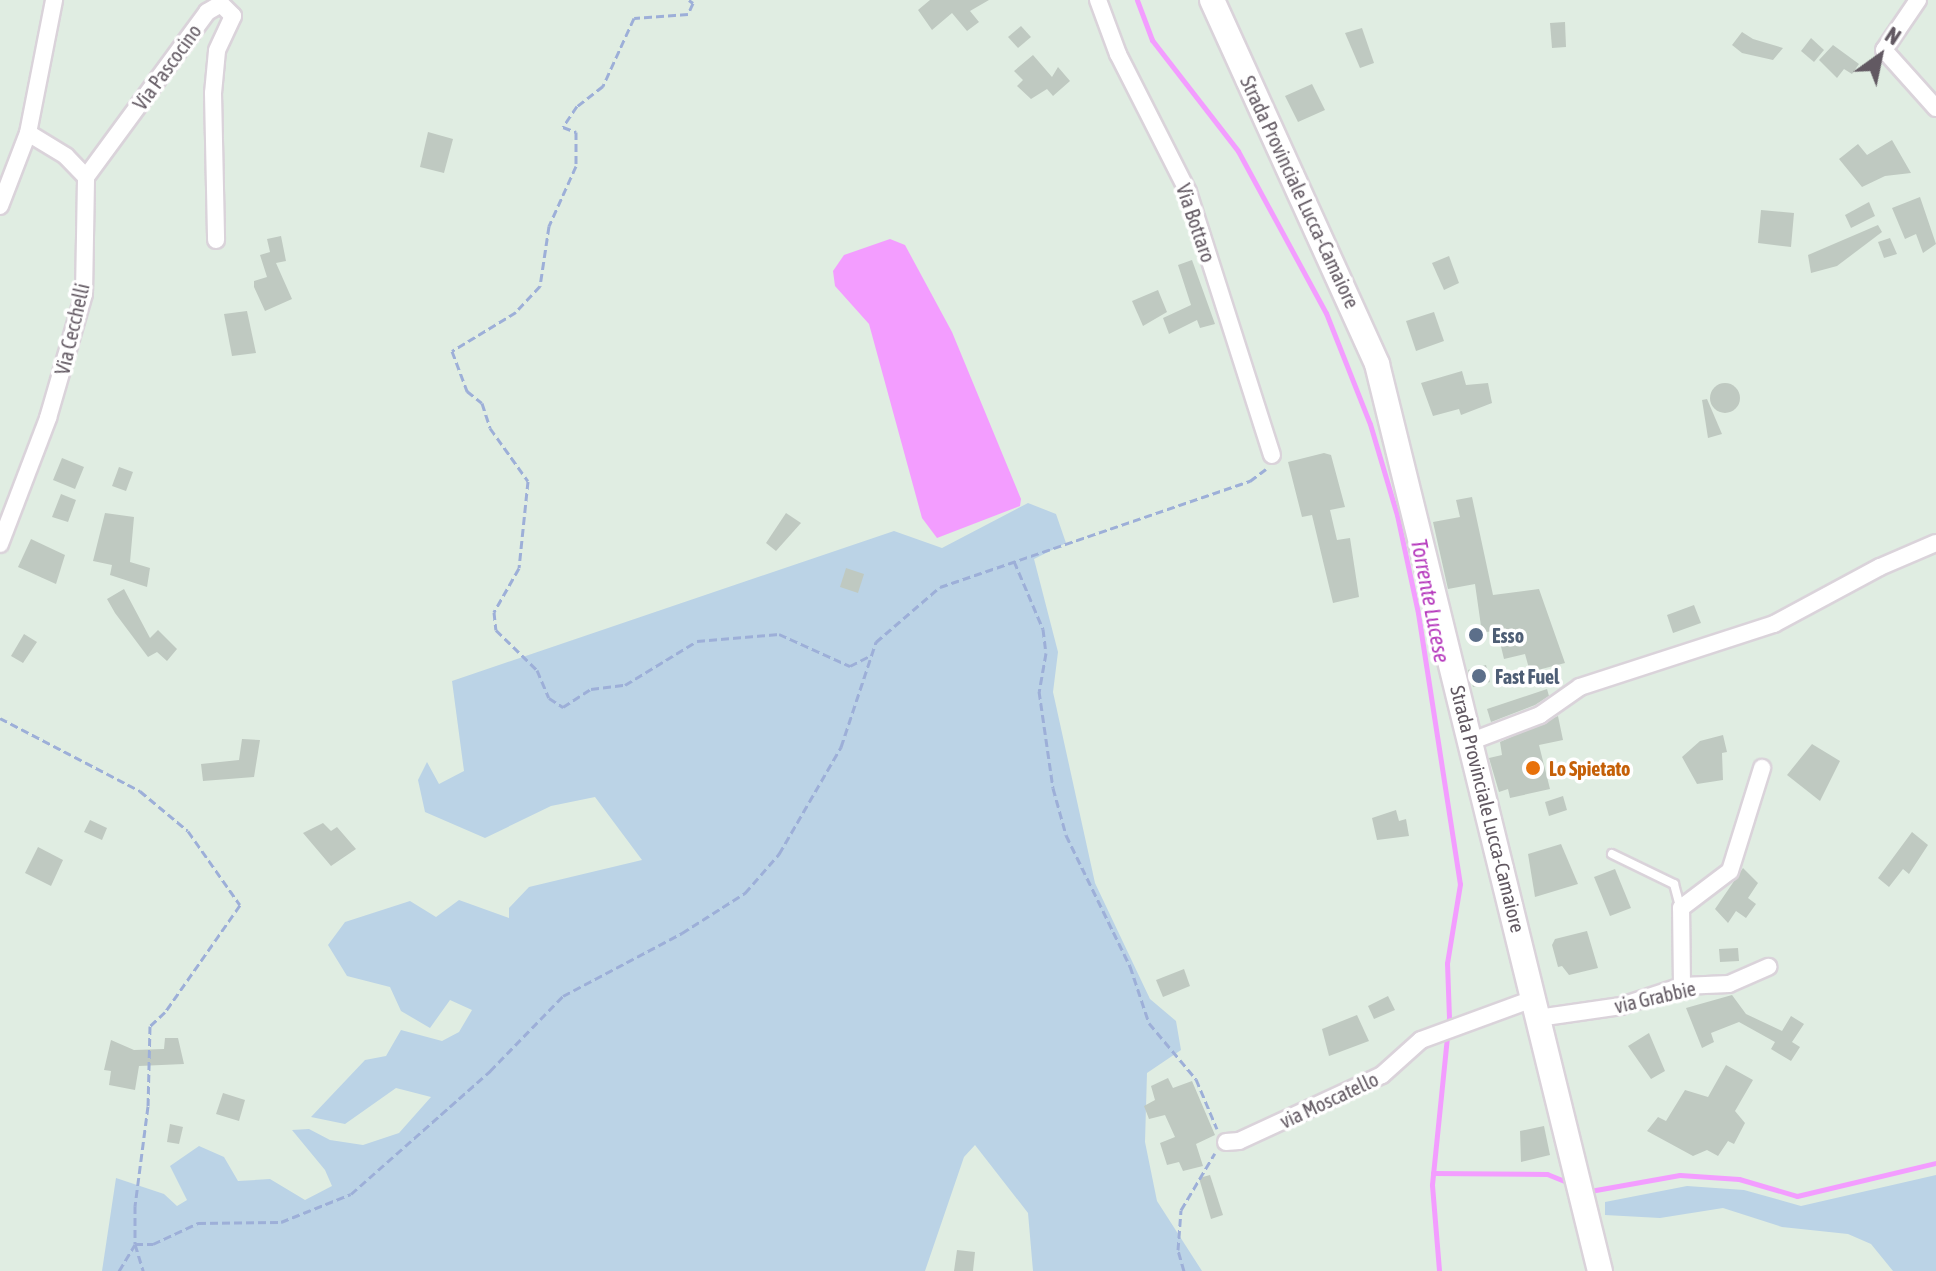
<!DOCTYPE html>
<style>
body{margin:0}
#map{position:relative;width:1936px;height:1271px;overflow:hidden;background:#e0ede2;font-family:"Asap Condensed",sans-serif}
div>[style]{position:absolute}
.green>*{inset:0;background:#bbd3e6}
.water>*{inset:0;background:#f39dff}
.stream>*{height:5px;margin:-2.5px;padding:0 2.5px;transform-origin:2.5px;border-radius:2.5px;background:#f39dff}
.building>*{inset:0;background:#bfc9c1}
.round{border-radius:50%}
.path>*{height:3px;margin-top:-1.5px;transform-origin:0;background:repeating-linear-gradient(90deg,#9dafd8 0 8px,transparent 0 12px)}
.roads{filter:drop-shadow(2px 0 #dad3da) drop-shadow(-2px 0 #dad3da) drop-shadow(0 2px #dad3da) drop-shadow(0 -2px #dad3da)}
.lane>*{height:8px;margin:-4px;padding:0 4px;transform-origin:4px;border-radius:4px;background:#fff}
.street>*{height:16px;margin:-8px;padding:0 8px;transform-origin:8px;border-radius:8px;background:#fff}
.secondary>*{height:24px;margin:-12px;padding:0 12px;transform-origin:12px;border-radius:12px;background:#fff}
.dots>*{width:22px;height:22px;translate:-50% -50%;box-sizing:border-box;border:4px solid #fff;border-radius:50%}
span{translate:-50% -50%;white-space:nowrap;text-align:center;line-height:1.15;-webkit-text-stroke:7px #fff;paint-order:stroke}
.street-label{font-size:20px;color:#625962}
.service-label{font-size:20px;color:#4e5e75;font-weight:700}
.left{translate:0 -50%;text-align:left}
.food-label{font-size:20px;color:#c56008;font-weight:700}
.water-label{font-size:22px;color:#b63abd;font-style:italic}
.north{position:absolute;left:1840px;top:16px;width:80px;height:80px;-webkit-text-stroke:6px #fff;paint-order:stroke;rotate:33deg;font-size:22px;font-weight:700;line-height:32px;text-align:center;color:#625962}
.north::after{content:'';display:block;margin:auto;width:28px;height:36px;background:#625962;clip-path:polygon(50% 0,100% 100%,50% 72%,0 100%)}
</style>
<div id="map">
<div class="green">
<div style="clip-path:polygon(1028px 503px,1056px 514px,1066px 543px,1034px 559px,1058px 652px,1053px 692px,1095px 883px,1150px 999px,1176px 1021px,1181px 1050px,1147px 1073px,1145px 1142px,1157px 1201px,1202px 1271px,1033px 1271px,1028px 1213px,975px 1145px,964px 1157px,925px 1271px,102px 1271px,116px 1178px,164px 1194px,177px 1206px,187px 1200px,170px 1166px,199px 1146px,224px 1157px,238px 1181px,270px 1179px,305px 1200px,332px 1186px,325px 1170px,292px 1130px,309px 1129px,330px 1140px,363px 1145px,399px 1133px,431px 1097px,396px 1088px,345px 1124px,311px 1117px,365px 1060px,386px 1056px,401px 1030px,442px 1041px,459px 1032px,472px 1010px,450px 1000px,430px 1028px,401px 1011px,390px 987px,347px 976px,328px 945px,345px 922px,410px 901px,436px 917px,459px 900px,509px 918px,509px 908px,529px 887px,642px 860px,595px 797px,551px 806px,485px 838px,425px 812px,418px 780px,427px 762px,439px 784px,464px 771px,452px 681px,894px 531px,942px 548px)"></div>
<div style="clip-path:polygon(1936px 1175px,1936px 1271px,1893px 1271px,1871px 1244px,1848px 1234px,1782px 1227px,1723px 1208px,1660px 1218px,1605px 1215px,1605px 1202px,1687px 1186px,1744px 1190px,1801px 1206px)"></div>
</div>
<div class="water">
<div style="clip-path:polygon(890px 239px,905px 245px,952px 332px,1021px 499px,1020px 506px,937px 538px,922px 518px,869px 324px,835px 286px,833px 271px,844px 255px)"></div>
</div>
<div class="stream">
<div style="left:1137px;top:0;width:43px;rotate:69.4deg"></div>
<div style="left:1152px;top:40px;width:140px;rotate:52.2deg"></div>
<div style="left:1238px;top:151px;width:184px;rotate:61.5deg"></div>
<div style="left:1326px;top:313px;width:119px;rotate:68.4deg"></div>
<div style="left:1370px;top:424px;width:95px;rotate:73.5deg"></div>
<div style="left:1397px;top:515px;width:100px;rotate:77.9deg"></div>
<div style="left:1418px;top:613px;width:274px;rotate:81.2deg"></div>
<div style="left:1460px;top:884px;width:80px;rotate:99.3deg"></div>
<div style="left:1447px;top:963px;width:54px;rotate:87.9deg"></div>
<div style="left:1449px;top:1017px;width:169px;rotate:95.8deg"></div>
<div style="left:1432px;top:1185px;width:86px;rotate:85.3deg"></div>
<div style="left:1433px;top:1173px;width:114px;rotate:0.5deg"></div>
<div style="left:1547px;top:1174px;width:24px;rotate:22deg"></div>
<div style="left:1590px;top:1191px;width:91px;rotate:-10.1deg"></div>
<div style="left:1680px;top:1175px;width:59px;rotate:3.9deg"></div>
<div style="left:1739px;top:1179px;width:60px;rotate:16.3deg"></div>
<div style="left:1797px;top:1196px;width:143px;rotate:-13.4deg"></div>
</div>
<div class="building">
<div style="clip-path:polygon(930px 0,989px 0,970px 11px,979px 22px,967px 31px,952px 13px,932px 30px,918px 10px)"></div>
<div style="clip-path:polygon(1565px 22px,1566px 47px,1552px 48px,1550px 23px)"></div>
<div style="clip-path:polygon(1021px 26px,1031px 37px,1018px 48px,1008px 37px)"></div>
<div style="clip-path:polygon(1362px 28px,1374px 63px,1360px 68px,1345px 33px)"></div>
<div style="clip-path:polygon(1742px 32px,1753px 39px,1783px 48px,1773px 60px,1742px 53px,1732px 45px)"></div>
<div style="clip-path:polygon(1811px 38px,1824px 50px,1814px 62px,1801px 51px)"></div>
<div style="clip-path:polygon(1833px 45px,1859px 64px,1852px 74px,1844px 69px,1837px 78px,1819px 60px)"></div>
<div style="clip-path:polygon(1033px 55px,1052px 77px,1058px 67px,1070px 81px,1053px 96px,1047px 89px,1031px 99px,1017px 86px,1023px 80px,1014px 71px)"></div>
<div style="clip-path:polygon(1312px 84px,1325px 110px,1298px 122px,1285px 96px)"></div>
<div style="clip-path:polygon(428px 132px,453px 139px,444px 173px,420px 167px)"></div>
<div style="clip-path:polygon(1892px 140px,1911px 173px,1885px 176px,1862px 187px,1839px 159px,1858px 144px,1867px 155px)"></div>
<div style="clip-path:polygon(1920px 197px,1936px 244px,1923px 253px,1916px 234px,1905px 239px,1892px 208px)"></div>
<div style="clip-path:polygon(1869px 202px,1875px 216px,1851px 228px,1845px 215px)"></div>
<div style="clip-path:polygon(1761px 210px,1794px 213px,1791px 247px,1758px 243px)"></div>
<div style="clip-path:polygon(1878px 225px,1882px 232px,1837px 266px,1811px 273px,1808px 255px)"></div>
<div style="clip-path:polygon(281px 236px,286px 261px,276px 263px,292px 299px,265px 311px,254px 287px,254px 281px,267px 277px,260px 255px,270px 252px,267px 239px)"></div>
<div style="clip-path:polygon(1890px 238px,1897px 254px,1884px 258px,1878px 242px)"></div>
<div style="clip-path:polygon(1449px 256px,1459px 283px,1444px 290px,1432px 263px)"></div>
<div style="clip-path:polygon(1192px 260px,1215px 324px,1200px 328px,1197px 320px,1169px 334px,1163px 318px,1191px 305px,1178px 265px)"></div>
<div style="clip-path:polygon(1158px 290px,1167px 312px,1143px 326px,1132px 301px)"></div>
<div style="clip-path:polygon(247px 311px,256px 353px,232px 356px,224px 314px)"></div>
<div style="clip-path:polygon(1434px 312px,1444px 341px,1416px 351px,1406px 321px)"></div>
<div style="clip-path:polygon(1462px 371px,1466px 385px,1488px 383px,1492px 403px,1461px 415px,1459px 409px,1433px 416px,1421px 383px)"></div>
<div class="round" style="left:1710px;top:383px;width:30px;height:30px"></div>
<div style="clip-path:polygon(1707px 399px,1722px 434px,1708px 438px,1702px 400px)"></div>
<div style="clip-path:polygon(1324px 453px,1331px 455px,1345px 507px,1330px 510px,1337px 540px,1350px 538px,1359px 597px,1333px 603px,1312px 515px,1302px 517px,1288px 462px)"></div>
<div style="clip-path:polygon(62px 458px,84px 467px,75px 489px,53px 480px)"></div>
<div style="clip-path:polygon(119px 467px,133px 472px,126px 491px,112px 486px)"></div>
<div style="clip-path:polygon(61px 494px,76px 500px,68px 522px,52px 517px)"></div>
<div style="clip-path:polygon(1472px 497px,1493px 595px,1539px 589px,1565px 663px,1530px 672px,1525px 654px,1504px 659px,1497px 630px,1482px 633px,1475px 584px,1448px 589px,1433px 522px,1460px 517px,1456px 500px)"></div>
<div style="clip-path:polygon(105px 513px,134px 517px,130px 562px,150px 568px,147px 587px,110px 575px,112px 565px,93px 561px)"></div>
<div style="clip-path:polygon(786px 513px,801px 523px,776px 551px,766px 543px)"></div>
<div style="clip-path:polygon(31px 539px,65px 555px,56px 584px,18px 567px)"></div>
<div style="clip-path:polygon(846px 568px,864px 574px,858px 593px,840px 587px)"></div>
<div style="clip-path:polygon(124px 589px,150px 638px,158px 630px,177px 649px,167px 661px,157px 652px,148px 657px,115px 613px,107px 599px)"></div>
<div style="clip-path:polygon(1694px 605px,1701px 623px,1673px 633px,1667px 615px)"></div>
<div style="clip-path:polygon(24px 634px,37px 642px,23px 663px,11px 656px)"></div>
<div style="clip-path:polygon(1486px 665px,1490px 682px,1473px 687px,1468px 670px)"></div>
<div style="clip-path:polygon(1547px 689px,1549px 696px,1535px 705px,1491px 722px,1487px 709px)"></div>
<div style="clip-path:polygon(1558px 716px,1563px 740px,1539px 745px,1550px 789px,1510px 798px,1508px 789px,1499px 792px,1489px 758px,1502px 755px,1500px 742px)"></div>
<div style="clip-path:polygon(1723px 735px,1727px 752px,1722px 753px,1723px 780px,1697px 784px,1682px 757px,1700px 741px)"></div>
<div style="clip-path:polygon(242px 739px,260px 740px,254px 777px,203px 781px,201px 764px,239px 760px)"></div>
<div style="clip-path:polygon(1812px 744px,1840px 761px,1820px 801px,1787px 775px)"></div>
<div style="clip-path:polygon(1563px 796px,1567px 810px,1549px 816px,1545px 802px)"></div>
<div style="clip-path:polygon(1396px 810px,1399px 821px,1406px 819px,1409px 836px,1377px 840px,1372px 818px)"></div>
<div style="clip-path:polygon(90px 820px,107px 828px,102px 840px,84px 832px)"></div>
<div style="clip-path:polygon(323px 823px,331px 831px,337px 827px,356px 849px,331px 866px,303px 833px)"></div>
<div style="clip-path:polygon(1912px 832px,1928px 845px,1909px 874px,1903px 869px,1889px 887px,1878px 878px)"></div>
<div style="clip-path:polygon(1561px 844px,1578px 884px,1535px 897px,1528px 854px)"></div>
<div style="clip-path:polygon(38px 847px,63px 860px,51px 886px,25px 873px)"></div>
<div style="clip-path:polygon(1743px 868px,1758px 883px,1748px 898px,1756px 904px,1746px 918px,1736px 911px,1728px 923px,1715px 909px)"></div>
<div style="clip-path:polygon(1615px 869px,1631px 908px,1610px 916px,1594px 877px)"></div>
<div style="clip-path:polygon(1587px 931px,1598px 968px,1569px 975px,1562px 966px,1558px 967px,1552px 945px,1555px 939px)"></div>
<div style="clip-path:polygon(1738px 948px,1739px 961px,1720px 962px,1719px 949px)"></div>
<div style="clip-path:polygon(1184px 969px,1190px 986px,1163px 997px,1156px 980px)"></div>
<div style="clip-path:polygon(1732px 995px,1746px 1014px,1782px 1031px,1791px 1016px,1804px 1024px,1792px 1042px,1800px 1047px,1791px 1061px,1771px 1049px,1775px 1042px,1739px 1022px,1711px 1033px,1714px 1042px,1702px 1048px,1686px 1008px)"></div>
<div style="clip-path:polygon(1388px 996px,1395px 1010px,1374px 1019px,1368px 1006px)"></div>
<div style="clip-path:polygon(1357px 1015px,1369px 1041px,1329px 1056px,1322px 1029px)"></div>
<div style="clip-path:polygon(1649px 1033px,1665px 1071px,1651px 1079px,1628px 1046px)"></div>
<div style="clip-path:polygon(165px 1038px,178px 1038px,184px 1064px,139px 1066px,135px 1090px,109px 1085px,111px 1071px,104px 1070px,111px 1040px,134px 1050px,164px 1049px)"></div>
<div style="clip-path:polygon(1726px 1065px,1753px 1080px,1735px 1111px,1745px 1123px,1734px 1144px,1728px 1141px,1718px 1156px,1707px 1150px,1693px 1156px,1647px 1131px,1658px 1117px,1666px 1121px,1685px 1090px,1708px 1097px)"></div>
<div style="clip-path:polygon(1168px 1078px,1173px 1088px,1192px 1081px,1215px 1135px,1196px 1144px,1203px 1166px,1183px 1171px,1179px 1162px,1167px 1165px,1160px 1143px,1175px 1137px,1165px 1115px,1149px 1119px,1144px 1106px,1155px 1100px,1151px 1086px)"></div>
<div style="clip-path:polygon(223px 1093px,245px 1100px,239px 1121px,216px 1114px)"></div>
<div style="clip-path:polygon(170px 1124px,183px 1127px,179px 1144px,167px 1142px)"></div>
<div style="clip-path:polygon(1544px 1126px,1550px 1155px,1521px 1162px,1520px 1131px)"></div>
<div style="clip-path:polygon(1210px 1175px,1223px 1215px,1211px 1219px,1199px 1178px)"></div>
<div style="clip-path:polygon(957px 1250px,975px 1252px,973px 1271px,954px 1271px)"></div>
</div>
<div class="path">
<div style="left:689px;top:0;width:5px;rotate:37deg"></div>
<div style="left:693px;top:3px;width:12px;rotate:114deg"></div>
<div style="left:688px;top:14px;width:54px;rotate:175.8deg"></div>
<div style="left:634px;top:18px;width:75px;rotate:114.5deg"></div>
<div style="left:603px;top:86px;width:33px;rotate:142deg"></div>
<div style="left:577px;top:106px;width:25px;rotate:124deg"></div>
<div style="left:563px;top:127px;width:14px;rotate:21deg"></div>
<div style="left:576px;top:132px;width:34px;rotate:90deg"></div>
<div style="left:576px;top:166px;width:66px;rotate:114.2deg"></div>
<div style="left:549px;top:226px;width:61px;rotate:98.5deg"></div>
<div style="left:540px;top:286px;width:35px;rotate:133deg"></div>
<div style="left:516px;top:312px;width:75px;rotate:148.6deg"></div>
<div style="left:452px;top:351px;width:43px;rotate:69.4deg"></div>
<div style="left:467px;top:391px;width:19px;rotate:39deg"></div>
<div style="left:482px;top:403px;width:26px;rotate:72deg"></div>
<div style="left:490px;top:428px;width:65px;rotate:54.4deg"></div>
<div style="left:528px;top:481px;width:87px;rotate:95.9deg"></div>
<div style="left:519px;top:568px;width:51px;rotate:119.6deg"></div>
<div style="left:494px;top:612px;width:18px;rotate:84deg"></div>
<div style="left:496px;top:630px;width:57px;rotate:44.3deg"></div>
<div style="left:537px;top:670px;width:30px;rotate:67deg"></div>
<div style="left:549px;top:698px;width:17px;rotate:33deg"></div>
<div style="left:563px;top:707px;width:33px;rotate:-33deg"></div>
<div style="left:591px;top:689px;width:34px;rotate:-7deg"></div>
<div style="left:625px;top:685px;width:84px;rotate:-31.4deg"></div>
<div style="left:697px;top:641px;width:82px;rotate:-4.9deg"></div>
<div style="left:779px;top:634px;width:78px;rotate:24.3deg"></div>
<div style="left:850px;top:666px;width:22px;rotate:-27deg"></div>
<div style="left:1014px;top:561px;width:74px;rotate:66.9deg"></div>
<div style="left:1043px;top:629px;width:24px;rotate:83deg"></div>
<div style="left:1046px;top:653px;width:39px;rotate:100deg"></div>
<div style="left:1039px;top:691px;width:98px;rotate:81.8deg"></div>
<div style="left:1053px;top:788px;width:49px;rotate:74.5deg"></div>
<div style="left:1066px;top:835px;width:146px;rotate:64deg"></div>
<div style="left:1130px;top:966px;width:60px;rotate:71.6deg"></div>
<div style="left:1149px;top:1023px;width:73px;rotate:50deg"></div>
<div style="left:1196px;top:1079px;width:54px;rotate:67.2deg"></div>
<div style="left:0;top:718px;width:158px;rotate:27.5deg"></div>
<div style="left:140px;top:791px;width:62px;rotate:39.8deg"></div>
<div style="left:188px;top:831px;width:90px;rotate:54.9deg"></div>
<div style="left:240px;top:905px;width:131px;rotate:125deg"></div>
<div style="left:165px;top:1012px;width:21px;rotate:137deg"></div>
<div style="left:150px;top:1026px;width:80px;rotate:91.4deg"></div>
<div style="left:148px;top:1106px;width:101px;rotate:97.4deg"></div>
<div style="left:135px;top:1206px;width:38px;rotate:90deg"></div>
<div style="left:135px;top:1244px;width:28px;rotate:73deg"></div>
<div style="left:119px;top:1271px;width:31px;rotate:-59deg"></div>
<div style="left:135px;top:1244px;width:18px"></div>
<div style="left:153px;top:1244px;width:50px;rotate:-25deg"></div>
<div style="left:198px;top:1223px;width:83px;rotate:-0.7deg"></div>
<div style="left:281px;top:1222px;width:75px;rotate:-21.8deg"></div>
<div style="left:351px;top:1194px;width:186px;rotate:-41.5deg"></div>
<div style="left:490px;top:1071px;width:105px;rotate:-45.8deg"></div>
<div style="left:563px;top:996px;width:135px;rotate:-27.9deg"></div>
<div style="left:682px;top:933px;width:75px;rotate:-32.4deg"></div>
<div style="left:745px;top:893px;width:52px;rotate:-48.9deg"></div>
<div style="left:779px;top:854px;width:124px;rotate:-59.9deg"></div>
<div style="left:841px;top:747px;width:111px;rotate:-71.6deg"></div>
<div style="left:876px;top:642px;width:84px;rotate:-40.7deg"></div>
<div style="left:940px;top:587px;width:328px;rotate:-18.9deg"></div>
<div style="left:1250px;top:481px;width:20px;rotate:-37deg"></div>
<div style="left:1184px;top:1271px;width:22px;rotate:-106deg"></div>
<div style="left:1178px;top:1250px;width:40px;rotate:-85.7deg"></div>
<div style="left:1181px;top:1210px;width:66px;rotate:-59.2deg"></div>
</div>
<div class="roads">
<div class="lane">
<div style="left:1612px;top:854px;width:69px;rotate:25.8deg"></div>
<div style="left:1674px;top:884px;width:24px;rotate:75deg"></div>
</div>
<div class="street">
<div style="left:1098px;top:0;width:58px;rotate:69.7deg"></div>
<div style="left:1118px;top:54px;width:155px;rotate:63.1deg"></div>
<div style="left:1188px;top:192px;width:276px;rotate:72.3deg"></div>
<div style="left:1918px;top:0;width:60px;rotate:124.2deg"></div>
<div style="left:1884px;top:50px;width:78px;rotate:48.1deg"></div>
<div style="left:86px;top:177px;width:205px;rotate:-53.7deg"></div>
<div style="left:207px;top:12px;width:16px;rotate:-30deg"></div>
<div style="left:221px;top:4px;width:17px;rotate:45deg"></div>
<div style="left:233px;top:16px;width:38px;rotate:115deg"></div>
<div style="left:217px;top:51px;width:42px;rotate:95.4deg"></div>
<div style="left:213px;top:93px;width:147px;rotate:88.8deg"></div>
<div style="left:0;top:206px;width:78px;rotate:-69deg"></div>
<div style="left:28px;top:133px;width:136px;rotate:-78.9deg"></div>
<div style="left:0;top:544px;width:135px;rotate:-69.1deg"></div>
<div style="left:48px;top:418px;width:129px;rotate:-73.8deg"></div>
<div style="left:84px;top:294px;width:117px;rotate:-89deg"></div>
<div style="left:86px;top:177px;width:29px;rotate:-134deg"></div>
<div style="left:66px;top:156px;width:44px;rotate:-148.8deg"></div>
<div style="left:1472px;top:741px;width:73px;rotate:-20.9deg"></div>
<div style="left:1540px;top:715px;width:49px;rotate:-35deg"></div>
<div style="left:1580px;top:687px;width:204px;rotate:-18deg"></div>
<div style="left:1774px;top:624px;width:120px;rotate:-28.3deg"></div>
<div style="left:1880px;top:567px;width:61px;rotate:-23.2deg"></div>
<div style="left:1682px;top:986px;width:78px;rotate:-90.7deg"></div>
<div style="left:1681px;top:908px;width:61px;rotate:-37.1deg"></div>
<div style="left:1730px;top:871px;width:108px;rotate:-72.7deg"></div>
<div style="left:1538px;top:1018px;width:84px;rotate:-8.2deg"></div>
<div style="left:1621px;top:1006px;width:64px;rotate:-18.2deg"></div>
<div style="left:1682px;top:986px;width:47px;rotate:-2.4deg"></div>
<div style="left:1729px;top:984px;width:43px;rotate:-23.6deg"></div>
<div style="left:1226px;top:1142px;width:13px;rotate:-4deg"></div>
<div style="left:1239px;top:1141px;width:157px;rotate:-24.8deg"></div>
<div style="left:1382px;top:1075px;width:52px;rotate:-41.9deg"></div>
<div style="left:1421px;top:1040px;width:119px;rotate:-20.1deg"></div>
</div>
<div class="secondary">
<div style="left:1212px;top:0;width:400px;rotate:65.6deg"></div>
<div style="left:1377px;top:364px;width:934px;rotate:76.19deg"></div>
</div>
</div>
<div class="dots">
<div style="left:1476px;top:635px;background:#5c6f8a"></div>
<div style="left:1479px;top:676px;background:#5c6f8a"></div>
<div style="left:1533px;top:768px;background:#e8710a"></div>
</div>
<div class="street-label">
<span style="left:167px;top:67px;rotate:-54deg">Via Pascocino</span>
<span style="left:1300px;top:192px;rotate:65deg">Strada Provinciale Lucca-Camaiore</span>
<span style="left:1196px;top:223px;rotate:71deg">Via Bottaro</span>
<span style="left:72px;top:329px;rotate:-77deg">Via Cecchelli</span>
<span style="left:1488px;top:809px;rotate:76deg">Strada Provinciale Lucca-Camaiore</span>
<span style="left:1655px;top:997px;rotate:-13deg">via Grabbie</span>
<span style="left:1329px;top:1100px;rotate:-25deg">via Moscatello</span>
</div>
<div class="service-label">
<span class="left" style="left:1492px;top:635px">Esso</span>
<span class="left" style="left:1495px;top:676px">Fast Fuel</span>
</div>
<div class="food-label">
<span class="left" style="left:1549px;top:768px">Lo Spietato</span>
</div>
<div class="water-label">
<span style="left:1430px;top:601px;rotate:79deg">Torrente Lucese</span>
</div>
<div class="north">N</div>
</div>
